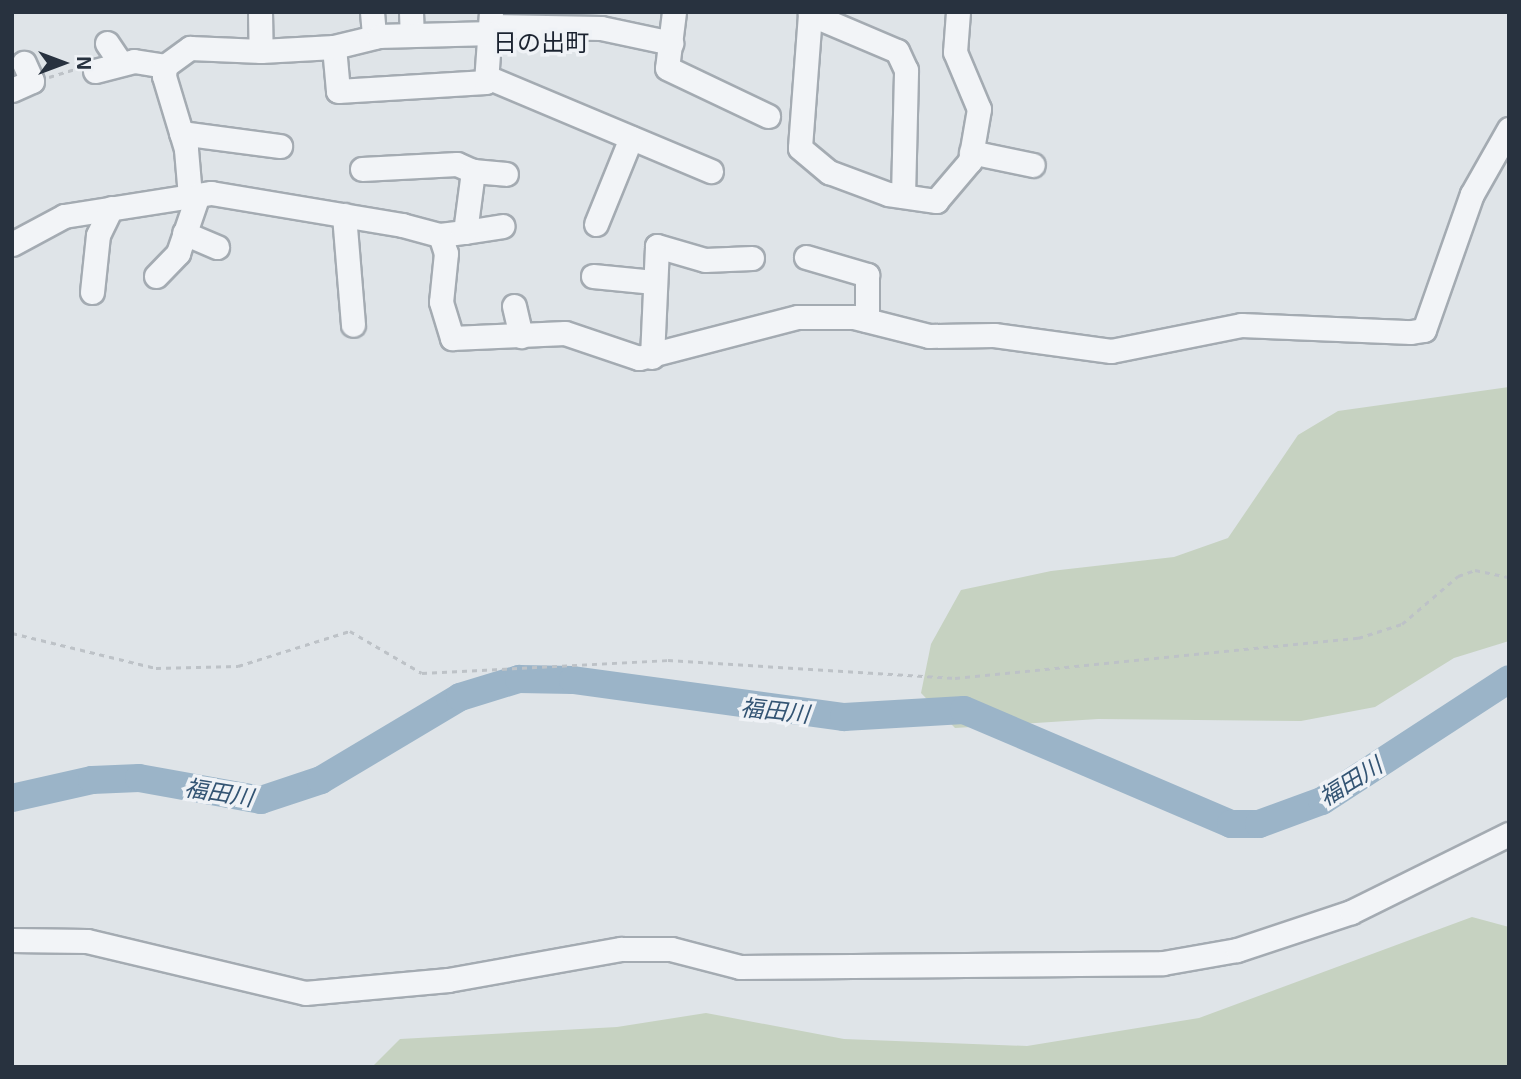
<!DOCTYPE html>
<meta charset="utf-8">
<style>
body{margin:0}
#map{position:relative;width:1521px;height:1079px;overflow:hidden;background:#dfe4e8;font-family:"Exo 2","Noto Sans JP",sans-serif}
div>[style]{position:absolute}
.green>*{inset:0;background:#c6d2c1}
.river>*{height:28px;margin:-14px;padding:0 14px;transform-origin:14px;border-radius:14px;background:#9bb4c8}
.path>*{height:2.5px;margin-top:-1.25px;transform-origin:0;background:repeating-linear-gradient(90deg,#bdc2c7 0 5px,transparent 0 10px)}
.roads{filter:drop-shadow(2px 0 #a4abb2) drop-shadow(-2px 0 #a4abb2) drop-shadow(0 2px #a4abb2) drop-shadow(0 -2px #a4abb2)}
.minor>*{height:23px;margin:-11.5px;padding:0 11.5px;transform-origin:11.5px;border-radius:11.5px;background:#f2f4f7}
span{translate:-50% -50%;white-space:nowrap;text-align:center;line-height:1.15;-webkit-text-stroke:7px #eff2f6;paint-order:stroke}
.water-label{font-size:23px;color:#335473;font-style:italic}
.quarter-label{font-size:24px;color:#1b2330}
.frame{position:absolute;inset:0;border:14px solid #28323f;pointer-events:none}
.north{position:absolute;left:28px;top:28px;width:70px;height:70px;-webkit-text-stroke:5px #eff2f6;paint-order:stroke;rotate:90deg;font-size:19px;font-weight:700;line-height:28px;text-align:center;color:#28323f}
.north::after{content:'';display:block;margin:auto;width:24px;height:32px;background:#28323f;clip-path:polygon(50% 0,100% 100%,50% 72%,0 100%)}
</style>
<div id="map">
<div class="green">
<div style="clip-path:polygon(1509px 387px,1509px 641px,1454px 658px,1375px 707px,1301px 721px,1098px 719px,955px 728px,921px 693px,931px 644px,961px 590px,1051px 571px,1174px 557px,1228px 538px,1298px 435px,1338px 411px)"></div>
<div style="clip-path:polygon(1472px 917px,1509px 927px,1509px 1067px,372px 1067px,400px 1039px,617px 1027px,706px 1013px,844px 1039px,1027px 1046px,1199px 1018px)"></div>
</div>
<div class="river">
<div style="left:12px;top:798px;width:82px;rotate:-12.7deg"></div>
<div style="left:92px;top:780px;width:47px;rotate:-2.4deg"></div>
<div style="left:139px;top:778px;width:124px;rotate:10.2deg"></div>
<div style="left:261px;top:800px;width:63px;rotate:-18.4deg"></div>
<div style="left:321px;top:780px;width:162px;rotate:-30.8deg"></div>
<div style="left:460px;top:697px;width:62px;rotate:-17deg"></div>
<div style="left:519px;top:679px;width:54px;rotate:1.1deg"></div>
<div style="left:573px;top:680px;width:274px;rotate:7.8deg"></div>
<div style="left:844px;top:717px;width:120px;rotate:-3.3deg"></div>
<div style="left:964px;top:710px;width:290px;rotate:23.1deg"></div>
<div style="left:1231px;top:824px;width:28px"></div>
<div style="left:1259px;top:824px;width:67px;rotate:-20.1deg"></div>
<div style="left:1322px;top:801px;width:223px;rotate:-33.1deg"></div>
</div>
<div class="path">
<div style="left:49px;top:77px;width:28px;rotate:-17deg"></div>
<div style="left:12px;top:633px;width:148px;rotate:13.7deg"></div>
<div style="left:156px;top:668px;width:82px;rotate:-1.4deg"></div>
<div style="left:238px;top:666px;width:117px;rotate:-17.4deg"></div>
<div style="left:350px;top:631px;width:83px;rotate:30.3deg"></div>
<div style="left:422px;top:673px;width:246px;rotate:-3deg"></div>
<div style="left:668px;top:660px;width:288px;rotate:3.6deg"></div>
<div style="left:955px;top:678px;width:405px;rotate:-5.7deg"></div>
<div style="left:1358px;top:638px;width:46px;rotate:-17.7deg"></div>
<div style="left:1402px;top:624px;width:74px;rotate:-40.6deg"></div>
<div style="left:1458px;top:576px;width:18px;rotate:-19deg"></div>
<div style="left:1475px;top:570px;width:35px;rotate:12deg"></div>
</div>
<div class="roads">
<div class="minor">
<div style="left:260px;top:12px;width:39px;rotate:89deg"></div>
<div style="left:372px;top:12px;width:25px;rotate:85deg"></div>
<div style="left:411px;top:12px;width:23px;rotate:88deg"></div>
<div style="left:674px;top:12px;width:56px;rotate:97.1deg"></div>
<div style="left:667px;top:68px;width:112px;rotate:25.4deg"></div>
<div style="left:491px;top:26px;width:110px;rotate:1deg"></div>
<div style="left:601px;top:28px;width:72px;rotate:12.1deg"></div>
<div style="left:107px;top:43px;width:25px;rotate:56deg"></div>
<div style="left:334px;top:47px;width:44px;rotate:84.8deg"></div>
<div style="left:338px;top:91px;width:148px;rotate:-3.5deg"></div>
<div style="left:486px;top:82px;width:70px;rotate:-85.9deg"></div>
<div style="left:95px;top:71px;width:40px;rotate:-14.4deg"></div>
<div style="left:134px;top:61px;width:31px;rotate:9deg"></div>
<div style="left:487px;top:77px;width:243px;rotate:22.8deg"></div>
<div style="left:12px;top:90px;width:22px;rotate:-24deg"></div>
<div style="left:32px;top:81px;width:20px;rotate:-114deg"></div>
<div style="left:181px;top:133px;width:100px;rotate:7.5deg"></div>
<div style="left:971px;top:152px;width:63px;rotate:11.8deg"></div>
<div style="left:362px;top:169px;width:95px;rotate:-3deg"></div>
<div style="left:457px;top:164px;width:17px;rotate:24deg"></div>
<div style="left:190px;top:196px;width:47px;rotate:-94.9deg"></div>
<div style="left:186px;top:149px;width:76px;rotate:-106.8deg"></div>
<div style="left:164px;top:76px;width:10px;rotate:-84deg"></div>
<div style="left:165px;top:66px;width:31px;rotate:-36deg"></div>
<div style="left:190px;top:48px;width:71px;rotate:2.4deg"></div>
<div style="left:261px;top:51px;width:73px;rotate:-3.1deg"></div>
<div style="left:334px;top:47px;width:46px;rotate:-13.7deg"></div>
<div style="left:379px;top:36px;width:112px;rotate:-1.5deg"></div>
<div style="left:903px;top:196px;width:126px;rotate:-88.6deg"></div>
<div style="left:906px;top:70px;width:21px;rotate:-115deg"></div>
<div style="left:897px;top:51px;width:95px;rotate:-157deg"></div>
<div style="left:810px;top:14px;width:134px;rotate:94.3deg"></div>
<div style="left:800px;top:148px;width:38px;rotate:40deg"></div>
<div style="left:829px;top:172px;width:63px;rotate:20.4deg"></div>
<div style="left:888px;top:194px;width:49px;rotate:8.3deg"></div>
<div style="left:936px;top:201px;width:52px;rotate:-49.6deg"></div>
<div style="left:970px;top:161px;width:53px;rotate:-80.2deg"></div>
<div style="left:979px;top:109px;width:62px;rotate:-112.8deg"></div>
<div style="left:955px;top:52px;width:40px;rotate:-85.7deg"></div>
<div style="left:344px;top:215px;width:110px;rotate:85.3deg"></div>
<div style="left:596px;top:224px;width:93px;rotate:-67.9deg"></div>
<div style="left:465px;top:232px;width:38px;rotate:-9deg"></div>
<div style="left:184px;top:233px;width:36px;rotate:23deg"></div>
<div style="left:440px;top:235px;width:25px;rotate:-7deg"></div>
<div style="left:465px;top:232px;width:62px;rotate:-82.5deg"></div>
<div style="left:473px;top:171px;width:33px;rotate:5deg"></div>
<div style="left:12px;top:244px;width:59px;rotate:-28.3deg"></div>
<div style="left:64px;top:216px;width:149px;rotate:-8.9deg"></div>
<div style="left:211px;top:193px;width:194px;rotate:9.5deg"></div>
<div style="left:402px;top:225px;width:39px;rotate:15deg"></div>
<div style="left:440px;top:235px;width:19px;rotate:72deg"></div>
<div style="left:446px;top:253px;width:49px;rotate:95.8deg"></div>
<div style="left:441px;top:302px;width:38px;rotate:73deg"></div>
<div style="left:452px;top:338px;width:113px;rotate:-2.5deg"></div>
<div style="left:565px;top:333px;width:78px;rotate:18.7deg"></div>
<div style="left:639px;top:358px;width:164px;rotate:-14.5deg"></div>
<div style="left:798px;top:317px;width:56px"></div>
<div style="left:854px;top:317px;width:77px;rotate:14.2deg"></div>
<div style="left:929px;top:336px;width:65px;rotate:-0.9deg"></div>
<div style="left:994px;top:335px;width:118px;rotate:7.8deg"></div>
<div style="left:1111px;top:351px;width:133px;rotate:-11.3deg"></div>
<div style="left:1241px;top:325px;width:170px;rotate:2.4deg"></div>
<div style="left:1411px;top:332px;width:13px;rotate:-9deg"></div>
<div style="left:1424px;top:330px;width:144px;rotate:-70.6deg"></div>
<div style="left:1472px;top:194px;width:75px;rotate:-60.4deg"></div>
<div style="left:806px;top:257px;width:64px;rotate:16.4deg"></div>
<div style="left:867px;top:275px;width:45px;rotate:90deg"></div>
<div style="left:156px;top:276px;width:32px;rotate:-46deg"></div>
<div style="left:178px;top:253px;width:61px;rotate:-71deg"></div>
<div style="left:593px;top:276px;width:61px;rotate:5.6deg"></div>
<div style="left:92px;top:292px;width:57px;rotate:-84deg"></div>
<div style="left:98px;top:235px;width:30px;rotate:-64deg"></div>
<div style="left:514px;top:306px;width:31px;rotate:77deg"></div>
<div style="left:652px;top:357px;width:111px;rotate:-87.4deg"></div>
<div style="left:657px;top:246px;width:50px;rotate:16.3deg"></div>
<div style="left:705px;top:260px;width:47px;rotate:-2.4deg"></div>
<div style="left:12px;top:940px;width:75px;rotate:0.8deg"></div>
<div style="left:87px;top:941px;width:224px;rotate:13.4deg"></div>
<div style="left:305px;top:993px;width:144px;rotate:-5.2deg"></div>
<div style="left:448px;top:980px;width:176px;rotate:-10.2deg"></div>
<div style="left:621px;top:949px;width:50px"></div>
<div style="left:671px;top:949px;width:71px;rotate:14.6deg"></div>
<div style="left:740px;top:967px;width:423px;rotate:-0.5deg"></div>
<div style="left:1163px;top:963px;width:75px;rotate:-10deg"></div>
<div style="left:1237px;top:950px;width:120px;rotate:-18.4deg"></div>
<div style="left:1351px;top:912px;width:176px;rotate:-26.3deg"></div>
</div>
</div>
<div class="water-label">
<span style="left:775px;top:710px;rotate:6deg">福田川</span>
<span style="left:1350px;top:781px;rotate:-32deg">福田川</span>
<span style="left:219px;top:792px;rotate:9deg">福田川</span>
</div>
<div class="quarter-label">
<span style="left:541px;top:42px">日の出町</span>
</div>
<div class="frame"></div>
<div class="north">N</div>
</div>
